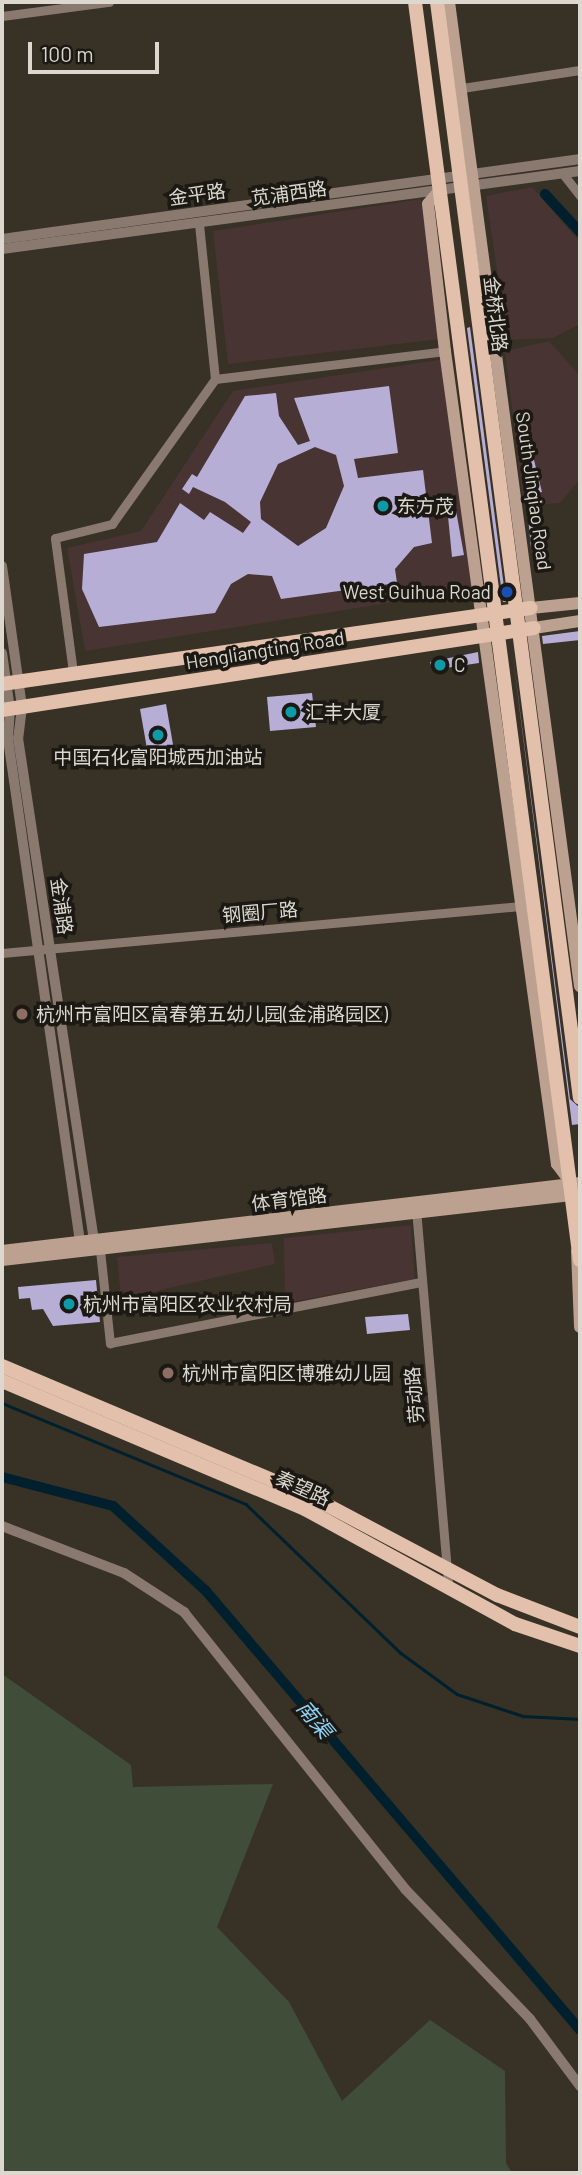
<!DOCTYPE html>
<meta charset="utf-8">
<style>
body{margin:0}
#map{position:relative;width:582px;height:2175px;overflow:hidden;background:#383125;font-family:Barlow,"Noto Sans SC",sans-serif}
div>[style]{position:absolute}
.commercial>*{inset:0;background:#483433}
.green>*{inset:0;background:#404e39}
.stream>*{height:2.5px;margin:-1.25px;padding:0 1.25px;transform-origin:1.25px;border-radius:1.25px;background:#01202e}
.canal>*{height:10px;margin:-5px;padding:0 5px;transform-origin:5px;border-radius:5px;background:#01202e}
.building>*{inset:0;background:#b7aed6}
.minor>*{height:9px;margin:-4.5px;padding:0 4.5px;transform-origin:4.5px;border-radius:4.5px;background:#8a796f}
.tertiary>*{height:10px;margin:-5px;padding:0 5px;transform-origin:5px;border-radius:5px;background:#8a796f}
.secondary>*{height:12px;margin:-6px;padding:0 6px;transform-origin:6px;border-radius:6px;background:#bca191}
.primary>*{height:14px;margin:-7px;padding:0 7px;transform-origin:7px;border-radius:7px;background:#e2c0ab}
.dots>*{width:19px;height:19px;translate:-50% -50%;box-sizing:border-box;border:4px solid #1c1914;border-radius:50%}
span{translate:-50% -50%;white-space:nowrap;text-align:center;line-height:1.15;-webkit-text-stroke:7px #1c1914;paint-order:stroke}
.street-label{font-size:19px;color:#dcd8d0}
.poi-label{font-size:19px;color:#dcd8d0}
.left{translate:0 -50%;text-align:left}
.right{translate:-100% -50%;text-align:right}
.water-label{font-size:21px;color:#8ed3f8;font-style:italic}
.frame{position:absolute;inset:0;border:4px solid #dcd8d0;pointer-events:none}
.scale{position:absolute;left:28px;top:42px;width:131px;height:32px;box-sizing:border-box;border:4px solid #dcd8d0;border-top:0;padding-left:9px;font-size:21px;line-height:24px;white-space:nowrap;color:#dcd8d0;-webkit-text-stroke:5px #1c1914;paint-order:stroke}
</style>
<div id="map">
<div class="commercial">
<div style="clip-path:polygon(532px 187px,580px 242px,580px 324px,553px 338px,507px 340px,486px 196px)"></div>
<div style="clip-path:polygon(421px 199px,441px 339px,228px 364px,213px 231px)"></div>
<div style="clip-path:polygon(549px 341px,580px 376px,580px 479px,560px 503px,524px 506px,505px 351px)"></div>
<div style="clip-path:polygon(445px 359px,477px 589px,85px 651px,67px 548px,141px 531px,233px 391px)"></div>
<div style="clip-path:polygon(411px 1225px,415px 1279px,285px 1303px,284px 1238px)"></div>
<div style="clip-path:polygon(272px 1243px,275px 1264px,121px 1299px,117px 1257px)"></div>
</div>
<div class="green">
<div style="clip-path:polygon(2px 1674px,131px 1765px,133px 1787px,273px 1784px,217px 1927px,289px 2002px,342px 2101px,430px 2020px,505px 2071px,506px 2163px,512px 2173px,2px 2173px)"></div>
</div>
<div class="stream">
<div style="left:2px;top:1403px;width:264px;rotate:22.5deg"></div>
<div style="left:246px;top:1504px;width:215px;rotate:43.9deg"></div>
<div style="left:401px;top:1653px;width:69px;rotate:36.2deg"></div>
<div style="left:457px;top:1694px;width:70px;rotate:18.4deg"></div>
<div style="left:523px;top:1716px;width:57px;rotate:3deg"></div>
</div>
<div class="canal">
<div style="left:545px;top:194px;width:52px;rotate:47.4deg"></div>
<div style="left:2px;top:1477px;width:115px;rotate:14.6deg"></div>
<div style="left:113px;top:1506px;width:126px;rotate:42.4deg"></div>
<div style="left:206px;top:1591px;width:577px;rotate:49.57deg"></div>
</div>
<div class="building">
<div style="clip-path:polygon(470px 327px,506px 602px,503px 602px,467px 328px)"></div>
<div style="clip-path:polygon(evenodd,389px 386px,398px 453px,354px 459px,358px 478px,423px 470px,432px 543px,414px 547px,395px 569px,397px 583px,281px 599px,272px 576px,248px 574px,231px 584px,215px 613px,99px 627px,82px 589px,84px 554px,157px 542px,180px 503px,204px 520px,210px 512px,243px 533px,251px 522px,225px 502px,193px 487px,189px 494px,182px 489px,192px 474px,197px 477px,245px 396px,276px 393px,279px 416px,298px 445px,310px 441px,294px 398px,389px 386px,315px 447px,336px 455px,344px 486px,326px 528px,298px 546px,261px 519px,260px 502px,278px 464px,315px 447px)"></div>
<div style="clip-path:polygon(532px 452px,542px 492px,537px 493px,531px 548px,522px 453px)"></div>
<div style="clip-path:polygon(455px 505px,464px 555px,452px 557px,447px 506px)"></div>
<div style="clip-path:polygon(580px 631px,580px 640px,543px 644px,542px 636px)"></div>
<div style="clip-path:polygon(511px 641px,570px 1099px,580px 1108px,580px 1124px,572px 1125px)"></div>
<div style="clip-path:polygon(478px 652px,479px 663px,432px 670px,430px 662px)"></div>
<div style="clip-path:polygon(312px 693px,316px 727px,270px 731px,267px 697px)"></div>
<div style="clip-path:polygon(166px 704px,176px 762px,150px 766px,140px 709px)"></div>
<div style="clip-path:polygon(96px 1280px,100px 1322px,53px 1326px,43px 1309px,32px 1310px,30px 1298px,19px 1299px,18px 1287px)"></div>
<div style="clip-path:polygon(408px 1314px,410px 1330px,367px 1334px,365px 1317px)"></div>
</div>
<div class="minor">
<div style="left:2px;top:16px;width:108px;rotate:-7.5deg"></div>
<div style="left:462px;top:88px;width:119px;rotate:-8.7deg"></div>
<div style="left:563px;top:174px;width:28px;rotate:52deg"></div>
<div style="left:215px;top:379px;width:232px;rotate:-6.9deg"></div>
<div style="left:73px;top:672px;width:135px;rotate:-97.7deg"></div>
<div style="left:55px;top:538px;width:59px;rotate:-13.8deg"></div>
<div style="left:112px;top:524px;width:178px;rotate:-54.6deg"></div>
<div style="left:215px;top:379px;width:157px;rotate:-95.9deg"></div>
<div style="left:2px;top:953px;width:521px;rotate:-5.17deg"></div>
<div style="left:416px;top:1209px;width:376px;rotate:85.1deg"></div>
<div style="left:100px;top:1250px;width:94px;rotate:83.9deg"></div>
<div style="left:110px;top:1343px;width:318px;rotate:-11.1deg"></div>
</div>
<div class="tertiary">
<div style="left:2px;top:239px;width:584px;rotate:-7.88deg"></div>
<div style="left:2px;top:249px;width:583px;rotate:-7.69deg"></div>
<div style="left:2px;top:566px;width:142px;rotate:81.9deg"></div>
<div style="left:22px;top:707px;width:31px;rotate:97deg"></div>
<div style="left:18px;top:738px;width:515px;rotate:81.4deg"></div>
<div style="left:2px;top:653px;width:57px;rotate:81.9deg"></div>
<div style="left:10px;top:709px;width:30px;rotate:94deg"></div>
<div style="left:8px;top:739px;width:515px;rotate:81.85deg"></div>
<div style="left:2px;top:1526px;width:131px;rotate:21.1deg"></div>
<div style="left:124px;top:1573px;width:72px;rotate:33deg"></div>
<div style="left:184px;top:1612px;width:354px;rotate:51.4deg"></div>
<div style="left:405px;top:1889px;width:180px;rotate:46.1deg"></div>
<div style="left:530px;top:2019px;width:84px;rotate:53.3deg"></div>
</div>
<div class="secondary">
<div style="left:449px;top:2px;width:993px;rotate:82.42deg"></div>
<div style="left:440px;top:190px;width:18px;rotate:131deg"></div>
<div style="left:428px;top:204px;width:148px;rotate:83.4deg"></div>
<div style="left:445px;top:351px;width:821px;rotate:82.16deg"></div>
<div style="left:557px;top:1164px;width:21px;rotate:53deg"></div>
<div style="left:531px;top:608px;width:49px;rotate:-5.8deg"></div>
<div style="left:534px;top:628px;width:47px;rotate:-8.7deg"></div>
<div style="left:2px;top:1251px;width:582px;rotate:-6.71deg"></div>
<div style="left:577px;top:1251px;width:76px;rotate:87.7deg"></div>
<div style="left:2px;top:1260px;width:582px;rotate:-6.51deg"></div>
</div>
<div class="primary">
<div style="left:415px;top:2px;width:1269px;rotate:82.53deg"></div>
<div style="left:437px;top:2px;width:1105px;rotate:82.57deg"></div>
<div style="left:2px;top:684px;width:534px;rotate:-8.18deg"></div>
<div style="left:2px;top:710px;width:538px;rotate:-8.76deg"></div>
<div style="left:2px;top:1366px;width:332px;rotate:22.9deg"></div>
<div style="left:308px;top:1495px;width:214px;rotate:27.9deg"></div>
<div style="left:497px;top:1595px;width:89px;rotate:21.1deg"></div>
<div style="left:2px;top:1381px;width:329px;rotate:22.9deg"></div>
<div style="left:305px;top:1509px;width:239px;rotate:28.7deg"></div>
<div style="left:515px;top:1624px;width:69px;rotate:18.7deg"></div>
</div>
<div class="dots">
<div style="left:383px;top:506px;background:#0f9aa8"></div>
<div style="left:507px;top:592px;background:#1a4fb4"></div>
<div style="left:440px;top:665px;background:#0f9aa8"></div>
<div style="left:291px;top:712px;background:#0f9aa8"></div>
<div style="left:158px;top:735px;background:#0f9aa8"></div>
<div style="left:22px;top:1014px;background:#8d6e63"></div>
<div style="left:69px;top:1304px;background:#0f9aa8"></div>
<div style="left:168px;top:1373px;background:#8d6e63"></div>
</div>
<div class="street-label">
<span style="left:289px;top:193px;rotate:-8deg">苋浦西路</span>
<span style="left:197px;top:194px;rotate:-8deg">金平路</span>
<span style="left:496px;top:314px;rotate:83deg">金桥北路</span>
<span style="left:534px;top:491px;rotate:82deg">South Jinqiao Road</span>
<span style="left:265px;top:650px;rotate:-9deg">Hengliangting Road</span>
<span style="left:62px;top:906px;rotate:82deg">金浦路</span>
<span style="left:260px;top:912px;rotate:-5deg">钢圈厂路</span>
<span style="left:289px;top:1199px;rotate:-7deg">体育馆路</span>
<span style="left:414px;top:1395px;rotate:-95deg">劳动路</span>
<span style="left:303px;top:1488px;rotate:24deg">秦望路</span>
</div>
<div class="poi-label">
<span class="left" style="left:397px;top:506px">东方茂</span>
<span class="right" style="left:491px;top:592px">West Guihua Road</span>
<span class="left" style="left:454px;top:665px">C</span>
<span class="left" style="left:305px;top:712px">汇丰大厦</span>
<span style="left:158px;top:757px">中国石化富阳城西加油站</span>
<span class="left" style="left:36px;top:1014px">杭州市富阳区富春第五幼儿园(金浦路园区)</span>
<span class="left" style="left:83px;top:1304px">杭州市富阳区农业农村局</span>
<span class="left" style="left:182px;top:1373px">杭州市富阳区博雅幼儿园</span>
</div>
<div class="water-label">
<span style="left:315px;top:1719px;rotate:50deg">南渠</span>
</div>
<div class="frame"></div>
<div class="scale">100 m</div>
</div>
